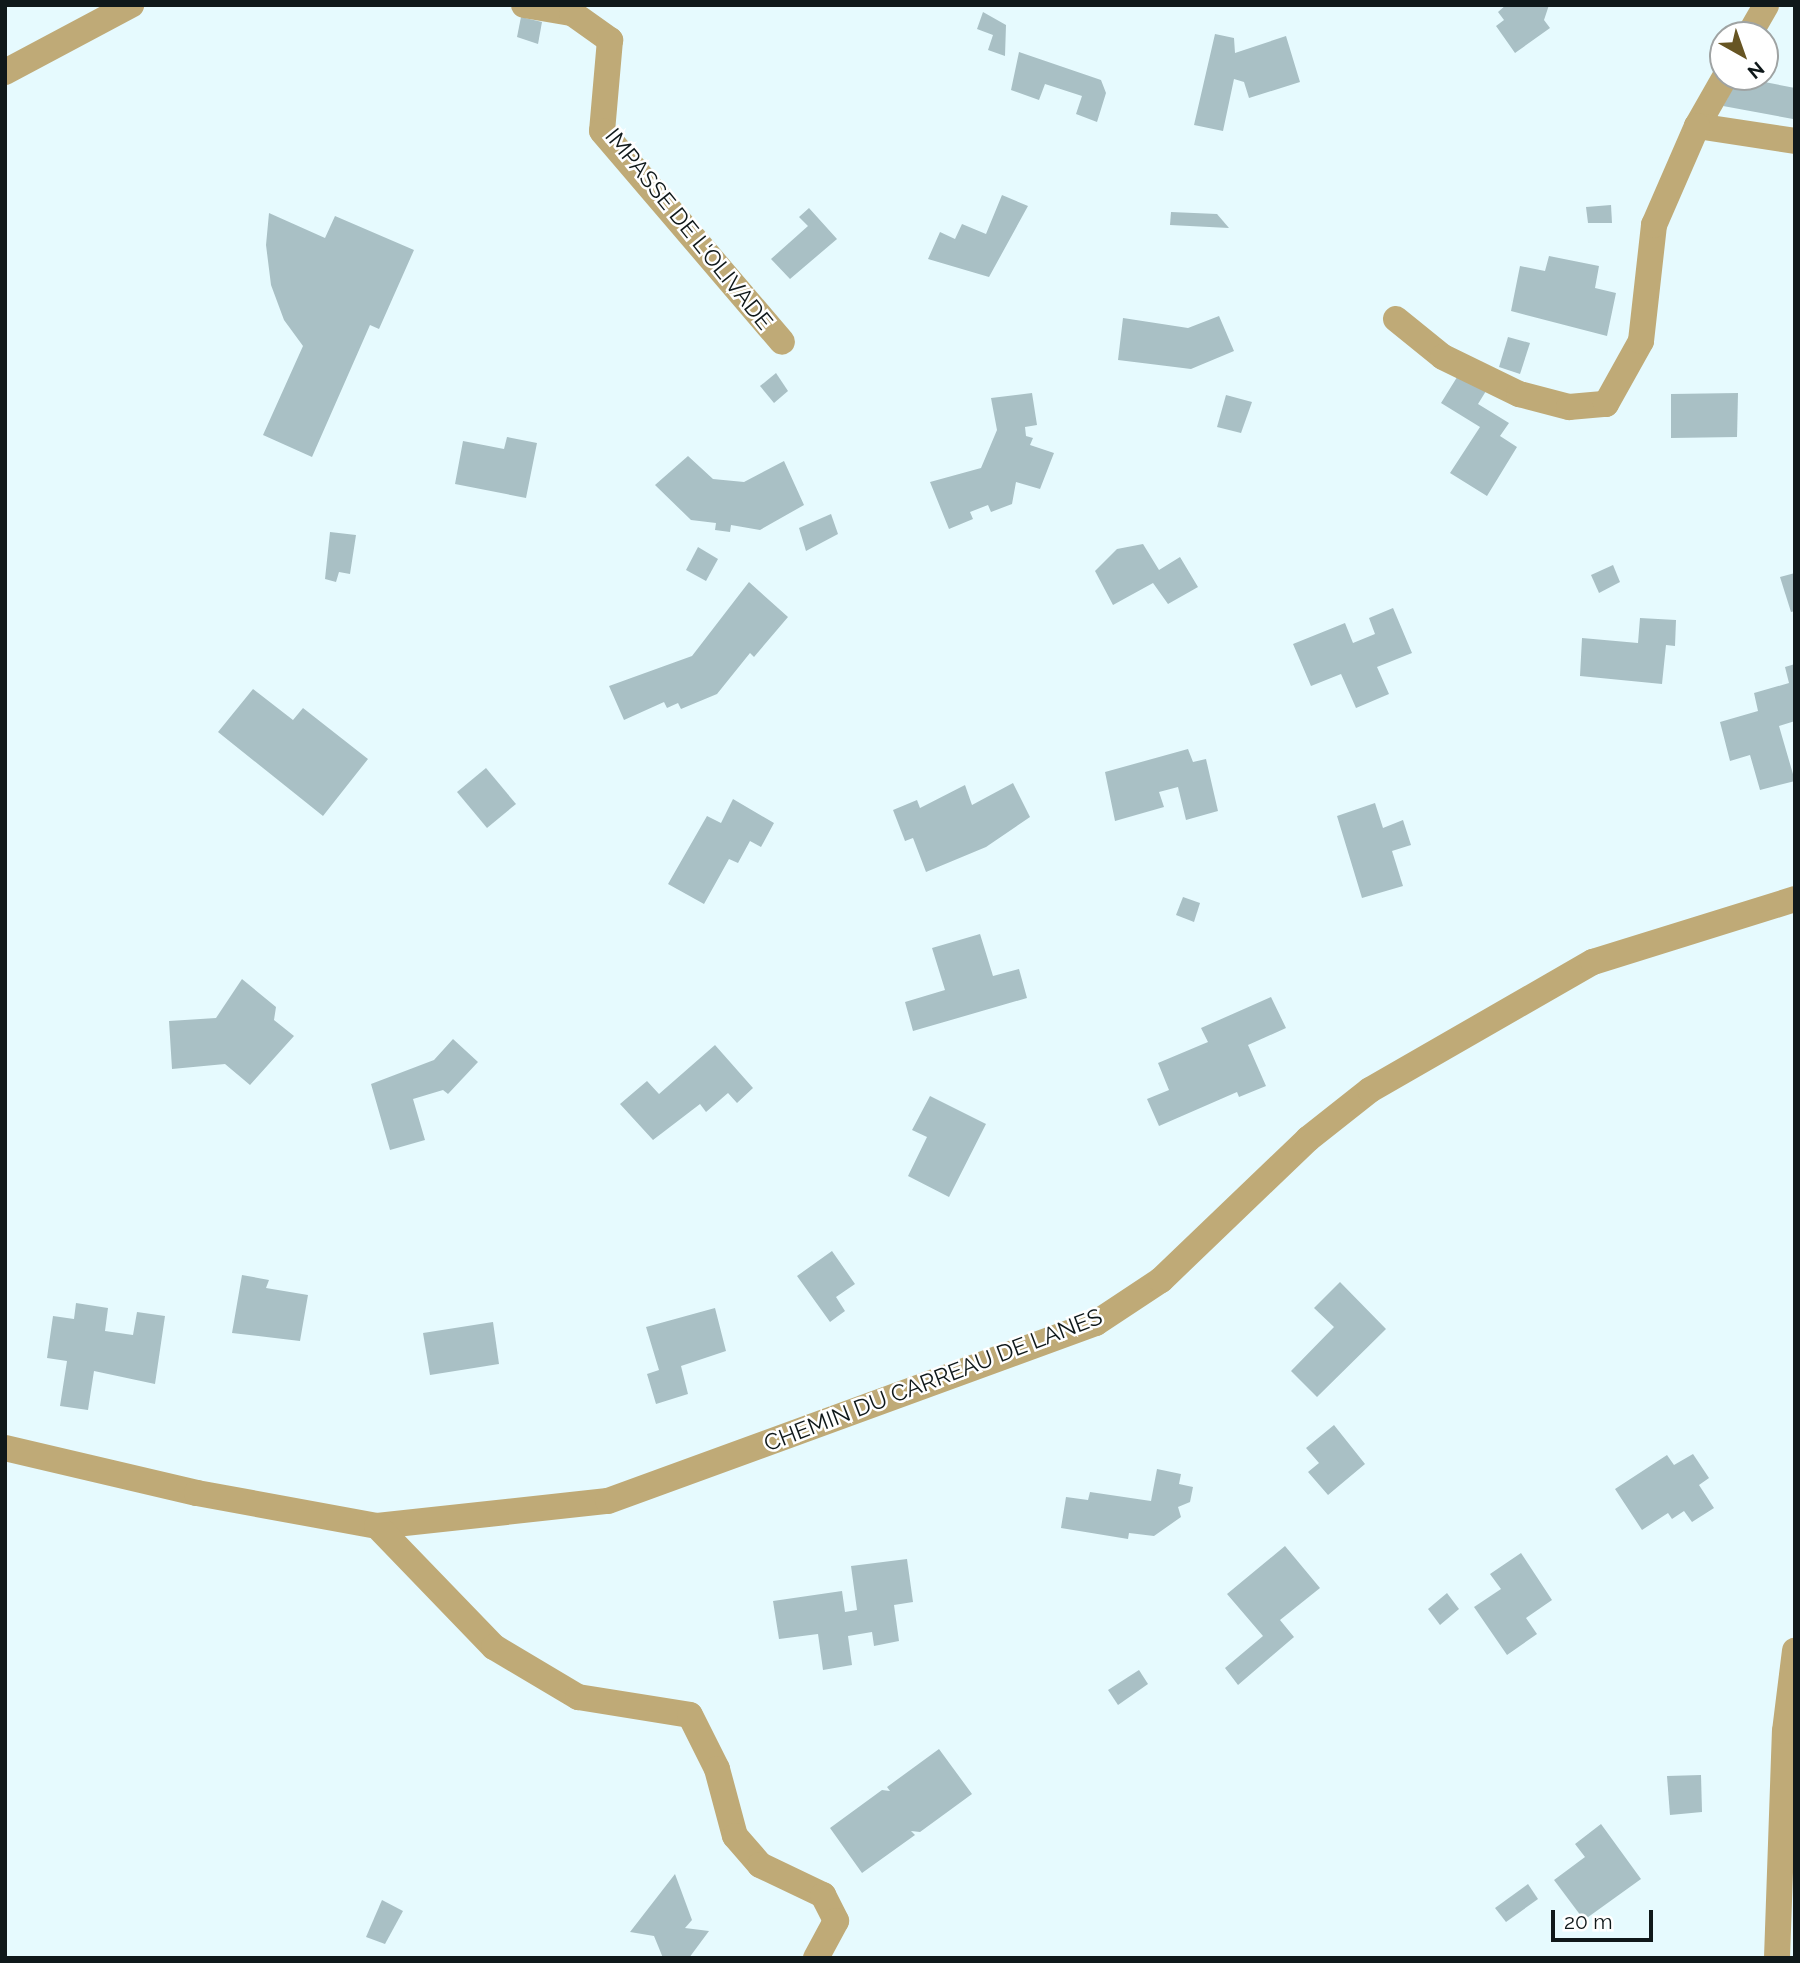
<!DOCTYPE html>
<style>
body{margin:0}
#map{position:relative;width:1800px;height:1963px;overflow:hidden;background:#e6fafe;font-family:Raleway,sans-serif}
div>[style]{position:absolute}
.building>*{inset:0;background:#a9c0c5}
.minor>*{height:26px;margin:-13px;padding:0 13px;transform-origin:13px;border-radius:13px;background:#bfaa77}
span{translate:-50% -50%;white-space:nowrap;text-align:center;line-height:1.15;-webkit-text-stroke:5px #fff;paint-order:stroke}
.street-label{font-size:23px;color:#0f181a}
.frame{position:absolute;inset:0;border:7px solid #0f181a;pointer-events:none}
.north{position:absolute;left:1709px;top:21px;width:70px;height:70px;box-sizing:border-box;background:#fff;border:2px solid #9fa3a3;border-radius:50%;rotate:140deg;font-size:19px;font-weight:700;line-height:28px;text-align:center;color:#0f181a}
.north::after{content:'';display:block;margin:auto;width:24px;height:32px;background:#675523;clip-path:polygon(50% 0,100% 100%,50% 72%,0 100%)}
.scale{position:absolute;left:1551px;top:1910px;width:102px;height:32px;box-sizing:border-box;border:4px solid #0f181a;border-top:0;padding-left:9px;font-size:21px;line-height:24px;white-space:nowrap;color:#0f181a;-webkit-text-stroke:5px #fff;paint-order:stroke}
</style>
<div id="map">
<div class="building">
<div style="clip-path:polygon(1506px 5px,1549px 5px,1544px 20px,1550px 28px,1515px 53px,1496px 26px,1504px 20px,1498px 12px)"></div>
<div style="clip-path:polygon(983px 12px,1006px 25px,1005px 56px,988px 50px,993px 35px,977px 29px)"></div>
<div style="clip-path:polygon(521px 17px,542px 22px,538px 44px,517px 37px)"></div>
<div style="clip-path:polygon(1215px 34px,1234px 38px,1235px 53px,1286px 36px,1300px 82px,1249px 98px,1244px 82px,1234px 79px,1223px 131px,1194px 125px)"></div>
<div style="clip-path:polygon(1019px 52px,1101px 80px,1106px 93px,1097px 122px,1076px 114px,1082px 96px,1045px 84px,1039px 100px,1011px 90px)"></div>
<div style="clip-path:polygon(1739px 77px,1795px 88px,1793px 119px,1723px 106px)"></div>
<div style="clip-path:polygon(1002px 195px,1028px 206px,989px 277px,928px 259px,940px 232px,955px 239px,962px 224px,986px 234px)"></div>
<div style="clip-path:polygon(1611px 205px,1612px 223px,1588px 223px,1586px 207px)"></div>
<div style="clip-path:polygon(809px 208px,837px 239px,790px 279px,771px 259px,808px 226px,799px 217px)"></div>
<div style="clip-path:polygon(1171px 212px,1217px 214px,1229px 228px,1170px 225px)"></div>
<div style="clip-path:polygon(269px 213px,325px 238px,335px 216px,414px 250px,379px 329px,370px 325px,312px 457px,263px 435px,303px 346px,284px 320px,271px 285px,266px 245px)"></div>
<div style="clip-path:polygon(1549px 256px,1599px 266px,1595px 288px,1616px 293px,1607px 336px,1511px 311px,1520px 266px,1545px 271px)"></div>
<div style="clip-path:polygon(1219px 316px,1234px 351px,1191px 369px,1118px 360px,1123px 318px,1188px 328px)"></div>
<div style="clip-path:polygon(1508px 337px,1530px 343px,1520px 374px,1499px 367px)"></div>
<div style="clip-path:polygon(776px 373px,788px 391px,774px 403px,760px 386px)"></div>
<div style="clip-path:polygon(1459px 374px,1486px 391px,1478px 404px,1509px 423px,1500px 436px,1517px 447px,1487px 496px,1450px 473px,1480px 427px,1441px 403px)"></div>
<div style="clip-path:polygon(1032px 393px,1037px 425px,1025px 427px,1026px 436px,1033px 438px,1030px 445px,1054px 453px,1040px 489px,1016px 482px,1012px 504px,991px 512px,988px 505px,970px 512px,973px 519px,949px 529px,930px 482px,981px 468px,997px 430px,991px 398px)"></div>
<div style="clip-path:polygon(1738px 393px,1737px 437px,1671px 438px,1671px 394px)"></div>
<div style="clip-path:polygon(1226px 395px,1252px 402px,1241px 433px,1217px 427px)"></div>
<div style="clip-path:polygon(507px 437px,537px 443px,526px 498px,455px 484px,463px 441px,504px 449px)"></div>
<div style="clip-path:polygon(688px 456px,713px 479px,744px 482px,784px 461px,804px 505px,760px 530px,731px 525px,730px 532px,715px 530px,716px 523px,691px 520px,655px 485px)"></div>
<div style="clip-path:polygon(831px 514px,838px 534px,806px 551px,799px 528px)"></div>
<div style="clip-path:polygon(330px 532px,356px 535px,350px 574px,339px 572px,336px 582px,325px 579px)"></div>
<div style="clip-path:polygon(1143px 544px,1159px 570px,1180px 557px,1198px 587px,1168px 604px,1153px 583px,1113px 605px,1095px 571px,1117px 549px)"></div>
<div style="clip-path:polygon(698px 547px,718px 559px,706px 581px,686px 570px)"></div>
<div style="clip-path:polygon(1613px 565px,1620px 582px,1599px 593px,1591px 575px)"></div>
<div style="clip-path:polygon(1795px 573px,1795px 611px,1791px 612px,1780px 577px)"></div>
<div style="clip-path:polygon(749px 582px,788px 617px,754px 657px,750px 653px,717px 694px,681px 709px,678px 703px,667px 708px,664px 702px,624px 720px,609px 686px,692px 656px)"></div>
<div style="clip-path:polygon(1393px 608px,1412px 653px,1377px 667px,1389px 694px,1356px 708px,1341px 674px,1311px 686px,1293px 644px,1345px 623px,1353px 643px,1375px 634px,1369px 618px)"></div>
<div style="clip-path:polygon(1640px 618px,1676px 620px,1675px 646px,1666px 645px,1662px 684px,1580px 676px,1582px 638px,1638px 643px)"></div>
<div style="clip-path:polygon(1795px 664px,1795px 721px,1779px 726px,1795px 781px,1760px 790px,1750px 755px,1730px 761px,1720px 722px,1758px 711px,1754px 693px,1789px 683px,1785px 667px)"></div>
<div style="clip-path:polygon(253px 689px,293px 720px,303px 708px,368px 759px,323px 816px,218px 732px)"></div>
<div style="clip-path:polygon(1188px 749px,1193px 762px,1206px 759px,1218px 811px,1186px 820px,1178px 787px,1159px 792px,1164px 807px,1115px 821px,1105px 772px)"></div>
<div style="clip-path:polygon(486px 768px,516px 804px,487px 828px,457px 792px)"></div>
<div style="clip-path:polygon(1013px 783px,1030px 817px,986px 847px,926px 872px,913px 838px,905px 841px,893px 810px,917px 800px,920px 808px,965px 785px,972px 805px)"></div>
<div style="clip-path:polygon(733px 799px,774px 823px,761px 847px,750px 841px,738px 863px,729px 859px,704px 904px,668px 884px,707px 816px,721px 823px)"></div>
<div style="clip-path:polygon(1375px 803px,1383px 828px,1403px 820px,1411px 845px,1392px 851px,1403px 886px,1362px 898px,1337px 816px)"></div>
<div style="clip-path:polygon(1183px 897px,1200px 903px,1194px 922px,1176px 915px)"></div>
<div style="clip-path:polygon(980px 934px,993px 976px,1019px 969px,1027px 998px,913px 1031px,905px 1002px,945px 990px,932px 948px)"></div>
<div style="clip-path:polygon(242px 979px,276px 1007px,274px 1020px,294px 1036px,250px 1085px,225px 1064px,172px 1069px,169px 1021px,216px 1018px)"></div>
<div style="clip-path:polygon(1271px 997px,1286px 1028px,1248px 1045px,1266px 1086px,1239px 1097px,1237px 1092px,1159px 1126px,1147px 1099px,1169px 1090px,1158px 1063px,1208px 1042px,1201px 1028px)"></div>
<div style="clip-path:polygon(453px 1039px,478px 1062px,448px 1094px,443px 1090px,413px 1099px,425px 1140px,390px 1150px,371px 1084px,434px 1060px)"></div>
<div style="clip-path:polygon(715px 1045px,753px 1088px,737px 1103px,728px 1093px,706px 1112px,700px 1104px,653px 1140px,620px 1104px,647px 1081px,659px 1094px)"></div>
<div style="clip-path:polygon(930px 1096px,986px 1124px,949px 1197px,908px 1176px,927px 1137px,912px 1130px)"></div>
<div style="clip-path:polygon(832px 1251px,855px 1284px,836px 1297px,845px 1311px,830px 1322px,797px 1276px)"></div>
<div style="clip-path:polygon(242px 1275px,269px 1280px,266px 1288px,308px 1295px,300px 1341px,232px 1333px)"></div>
<div style="clip-path:polygon(1340px 1282px,1386px 1329px,1317px 1397px,1291px 1371px,1334px 1327px,1314px 1308px)"></div>
<div style="clip-path:polygon(76px 1303px,108px 1308px,105px 1331px,133px 1335px,137px 1312px,165px 1316px,155px 1384px,94px 1371px,88px 1410px,60px 1406px,67px 1361px,47px 1358px,53px 1316px,74px 1319px)"></div>
<div style="clip-path:polygon(715px 1308px,726px 1351px,681px 1366px,688px 1394px,656px 1404px,647px 1374px,659px 1370px,646px 1327px)"></div>
<div style="clip-path:polygon(493px 1322px,499px 1364px,430px 1375px,423px 1333px)"></div>
<div style="clip-path:polygon(1334px 1425px,1365px 1464px,1328px 1495px,1308px 1472px,1319px 1463px,1306px 1448px)"></div>
<div style="clip-path:polygon(1693px 1454px,1709px 1478px,1699px 1485px,1714px 1508px,1692px 1522px,1684px 1511px,1672px 1519px,1668px 1513px,1642px 1530px,1615px 1489px,1667px 1455px,1674px 1465px)"></div>
<div style="clip-path:polygon(1157px 1469px,1181px 1474px,1179px 1484px,1193px 1487px,1190px 1502px,1178px 1507px,1181px 1517px,1154px 1536px,1129px 1533px,1128px 1539px,1061px 1528px,1066px 1497px,1088px 1500px,1090px 1492px,1151px 1501px)"></div>
<div style="clip-path:polygon(1285px 1546px,1320px 1588px,1280px 1620px,1294px 1637px,1238px 1685px,1225px 1668px,1263px 1636px,1227px 1594px)"></div>
<div style="clip-path:polygon(1521px 1553px,1552px 1600px,1526px 1618px,1537px 1634px,1507px 1655px,1474px 1607px,1501px 1589px,1490px 1574px)"></div>
<div style="clip-path:polygon(907px 1559px,913px 1602px,894px 1605px,899px 1641px,874px 1646px,872px 1632px,848px 1636px,852px 1665px,823px 1670px,818px 1634px,779px 1639px,773px 1601px,842px 1591px,845px 1612px,857px 1610px,851px 1566px)"></div>
<div style="clip-path:polygon(1447px 1593px,1459px 1609px,1440px 1625px,1428px 1609px)"></div>
<div style="clip-path:polygon(1139px 1670px,1148px 1684px,1118px 1705px,1108px 1690px)"></div>
<div style="clip-path:polygon(939px 1749px,972px 1794px,920px 1832px,911px 1831px,915px 1835px,862px 1873px,830px 1828px,882px 1790px,890px 1791px,887px 1787px)"></div>
<div style="clip-path:polygon(1701px 1775px,1702px 1812px,1670px 1815px,1667px 1776px)"></div>
<div style="clip-path:polygon(1601px 1824px,1641px 1879px,1584px 1920px,1554px 1880px,1585px 1857px,1575px 1844px)"></div>
<div style="clip-path:polygon(675px 1874px,692px 1920px,685px 1928px,709px 1931px,689px 1958px,663px 1958px,654px 1936px,630px 1932px)"></div>
<div style="clip-path:polygon(1528px 1884px,1538px 1899px,1506px 1922px,1495px 1908px)"></div>
<div style="clip-path:polygon(382px 1900px,403px 1911px,385px 1944px,366px 1937px)"></div>
</div>
<div class="minor">
<div style="left:524px;top:5px;width:49px;rotate:9.5deg"></div>
<div style="left:572px;top:13px;width:47px;rotate:35.4deg"></div>
<div style="left:610px;top:40px;width:91px;rotate:95deg"></div>
<div style="left:602px;top:131px;width:277px;rotate:49.5deg"></div>
<div style="left:1749px;top:35px;width:34px;rotate:-60deg"></div>
<div style="left:5px;top:72px;width:143px;rotate:-28deg"></div>
<div style="left:1725px;top:77px;width:56px;rotate:119.7deg"></div>
<div style="left:1697px;top:126px;width:99px;rotate:8.7deg"></div>
<div style="left:1396px;top:319px;width:60px;rotate:39deg"></div>
<div style="left:1443px;top:357px;width:85px;rotate:26deg"></div>
<div style="left:1519px;top:394px;width:52px;rotate:14.6deg"></div>
<div style="left:1569px;top:407px;width:37px;rotate:-5deg"></div>
<div style="left:1606px;top:404px;width:72px;rotate:-60.9deg"></div>
<div style="left:1641px;top:341px;width:117px;rotate:-83.6deg"></div>
<div style="left:1654px;top:225px;width:108px;rotate:-66.5deg"></div>
<div style="left:5px;top:1448px;width:197px;rotate:13.2deg"></div>
<div style="left:197px;top:1493px;width:183px;rotate:10.4deg"></div>
<div style="left:377px;top:1526px;width:232px;rotate:-6.2deg"></div>
<div style="left:608px;top:1501px;width:519px;rotate:-20.04deg"></div>
<div style="left:1096px;top:1323px;width:78px;rotate:-33.5deg"></div>
<div style="left:1161px;top:1280px;width:204px;rotate:-43.8deg"></div>
<div style="left:1308px;top:1139px;width:79px;rotate:-38.3deg"></div>
<div style="left:1370px;top:1090px;width:257px;rotate:-29.9deg"></div>
<div style="left:1593px;top:962px;width:212px;rotate:-17.3deg"></div>
<div style="left:377px;top:1526px;width:168px;rotate:46deg"></div>
<div style="left:494px;top:1647px;width:98px;rotate:30.8deg"></div>
<div style="left:578px;top:1697px;width:113px;rotate:9.1deg"></div>
<div style="left:690px;top:1715px;width:60px;rotate:63.4deg"></div>
<div style="left:717px;top:1769px;width:69px;rotate:75deg"></div>
<div style="left:735px;top:1836px;width:38px;rotate:49deg"></div>
<div style="left:760px;top:1865px;width:70px;rotate:25.5deg"></div>
<div style="left:823px;top:1895px;width:29px;rotate:63deg"></div>
<div style="left:836px;top:1921px;width:42px;rotate:118.4deg"></div>
<div style="left:1777px;top:1958px;width:227px;rotate:-88deg"></div>
<div style="left:1785px;top:1731px;width:81px;rotate:-82.9deg"></div>
</div>
<div class="street-label">
<span style="left:689px;top:229px;rotate:51deg">IMPASSE DE L'OLIVADE</span>
<span style="left:933px;top:1380px;rotate:-21deg">CHEMIN DU CARREAU DE LANES</span>
</div>
<div class="frame"></div>
<div class="north">N</div>
<div class="scale">20 m</div>
</div>
